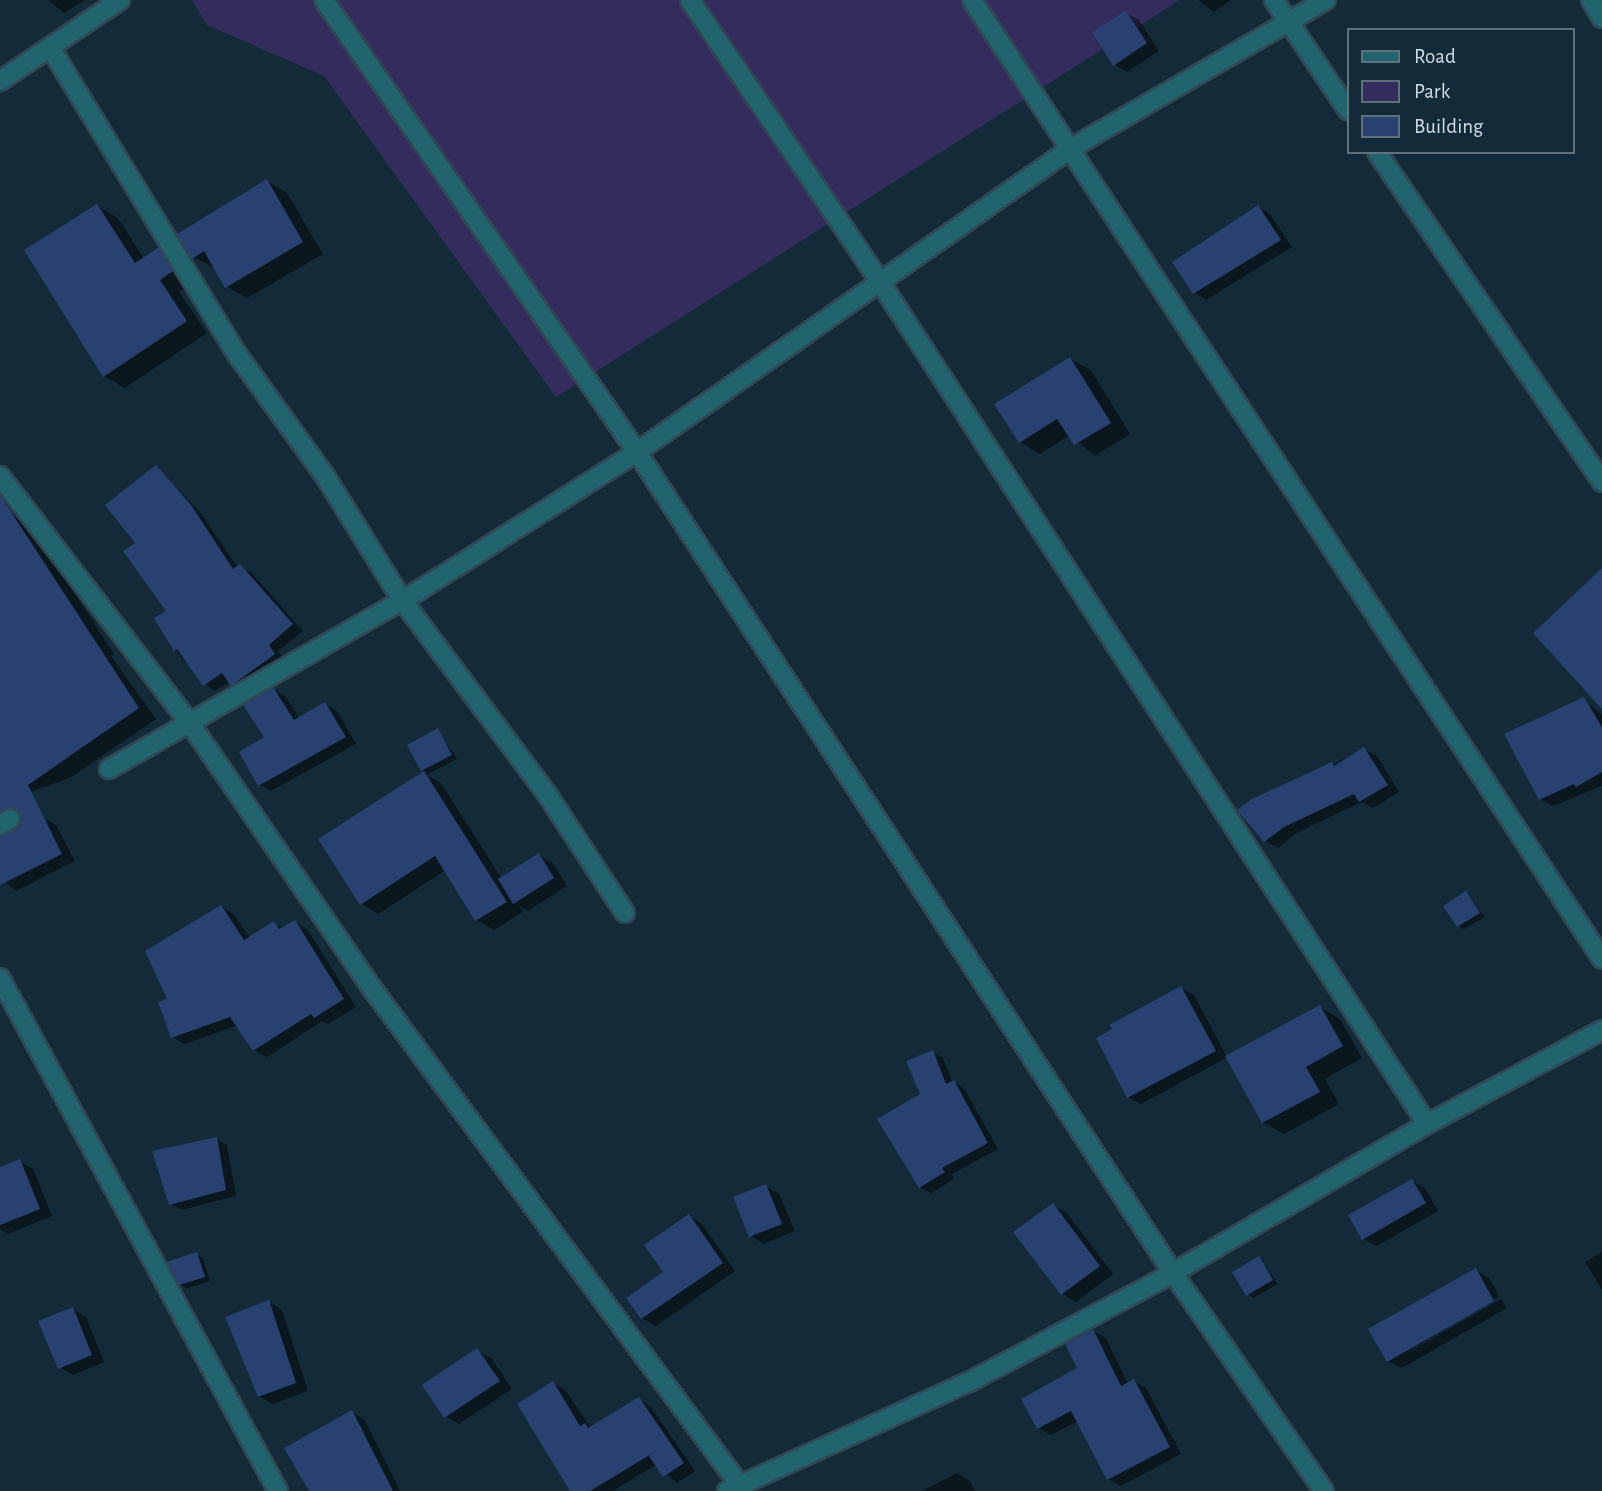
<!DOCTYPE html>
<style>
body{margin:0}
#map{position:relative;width:1602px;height:1491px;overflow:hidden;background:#132b39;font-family:"Alegreya Sans",sans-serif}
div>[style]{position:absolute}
.green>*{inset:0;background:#352c5e}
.shadow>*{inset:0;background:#0007}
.building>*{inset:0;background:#284171}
.roads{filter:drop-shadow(2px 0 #314755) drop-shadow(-2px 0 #314755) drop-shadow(0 2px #314755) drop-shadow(0 -2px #314755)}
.minor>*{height:18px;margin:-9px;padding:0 9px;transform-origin:9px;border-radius:9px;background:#22646d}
.tertiary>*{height:18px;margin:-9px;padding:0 9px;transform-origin:9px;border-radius:9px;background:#22646d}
span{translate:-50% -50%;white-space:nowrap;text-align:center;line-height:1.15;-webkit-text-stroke:5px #132b39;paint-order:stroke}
.legend{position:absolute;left:1347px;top:28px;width:228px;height:126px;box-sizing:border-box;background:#132b39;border:2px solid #5e727e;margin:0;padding:9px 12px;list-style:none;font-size:21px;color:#cedce5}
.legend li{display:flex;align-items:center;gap:14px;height:35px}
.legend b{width:35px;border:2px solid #5e727e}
</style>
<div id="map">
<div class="green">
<div style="clip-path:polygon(192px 0,1180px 0,556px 397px,324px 76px,207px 25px)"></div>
</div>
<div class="shadow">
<div style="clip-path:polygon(48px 0,85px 0,64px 13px)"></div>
<div style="clip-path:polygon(1198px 0,1231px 0,1214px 12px)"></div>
<div style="clip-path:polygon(1126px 13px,1139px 20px,1159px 51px,1127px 72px,1114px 64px)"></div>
<div style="clip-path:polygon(267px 181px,287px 193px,323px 254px,247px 298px,226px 286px,215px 268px,193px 257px)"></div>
<div style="clip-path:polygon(97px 206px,118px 218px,144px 259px,159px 249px,179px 261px,193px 283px,179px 292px,207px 333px,125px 388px,104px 376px)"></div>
<div style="clip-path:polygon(1258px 207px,1270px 214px,1292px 247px,1206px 300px,1194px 292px)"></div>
<div style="clip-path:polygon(1070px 359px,1091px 370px,1130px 434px,1095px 456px,1070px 435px,1040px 454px,1020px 442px)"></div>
<div style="clip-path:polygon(156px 467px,201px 513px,238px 568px,251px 572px,303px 631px,278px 651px,285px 661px,243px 691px,230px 681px,215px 691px,205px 684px,175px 650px,169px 611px,138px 544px)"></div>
<div style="clip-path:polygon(15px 517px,32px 527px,114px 654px,111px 656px,156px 719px,70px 778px,0 803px,0 526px)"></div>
<div style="clip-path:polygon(273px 689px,285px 696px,300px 719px,325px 704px,337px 711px,356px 744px,271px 791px,260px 785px)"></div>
<div style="clip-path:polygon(1584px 699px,1602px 715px,1602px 786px,1553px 806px,1540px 799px)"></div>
<div style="clip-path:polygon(438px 730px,457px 759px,426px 775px,441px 783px,502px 879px,539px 855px,553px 863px,567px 886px,528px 911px,518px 905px,523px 912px,494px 930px,476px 920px,446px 870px,378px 914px,361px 903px,321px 840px,426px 772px,422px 770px)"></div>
<div style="clip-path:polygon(1364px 749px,1377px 756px,1399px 792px,1373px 808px,1362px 802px,1296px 833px,1278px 848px,1265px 841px,1240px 810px)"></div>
<div style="clip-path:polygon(42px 817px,56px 825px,75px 861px,16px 891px,0 878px,0 838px)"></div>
<div style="clip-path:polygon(1466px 893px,1485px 917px,1464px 929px,1458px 926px)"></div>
<div style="clip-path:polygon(221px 907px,234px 914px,250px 939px,274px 923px,283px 929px,295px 922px,307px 929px,356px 1007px,328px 1024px,322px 1021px,267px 1057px,254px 1050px,238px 1025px,185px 1044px,172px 1037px,170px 1000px)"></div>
<div style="clip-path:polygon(1181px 988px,1194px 995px,1227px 1057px,1320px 1007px,1340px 1019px,1362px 1058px,1325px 1079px,1339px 1104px,1284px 1134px,1263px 1122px,1228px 1057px,1141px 1104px,1128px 1097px)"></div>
<div style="clip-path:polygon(933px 1052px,943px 1058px,952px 1081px,964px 1088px,998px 1149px,952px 1174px,954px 1179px,931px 1193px,920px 1187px)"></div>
<div style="clip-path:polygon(216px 1139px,227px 1145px,236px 1196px,182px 1210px,171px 1204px)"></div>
<div style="clip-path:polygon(19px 1161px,33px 1169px,52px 1216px,8px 1234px,0 1229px,0 1169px)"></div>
<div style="clip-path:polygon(1412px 1181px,1425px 1188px,1438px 1211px,1377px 1246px,1363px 1239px)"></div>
<div style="clip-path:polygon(766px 1186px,779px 1194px,795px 1231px,764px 1244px,751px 1236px)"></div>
<div style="clip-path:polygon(1053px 1205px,1066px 1212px,1113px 1274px,1076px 1302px,1063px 1294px,1016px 1233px)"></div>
<div style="clip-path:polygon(689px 1216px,702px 1224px,735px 1271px,656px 1326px,642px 1318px)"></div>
<div style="clip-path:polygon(1602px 1252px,1602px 1290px,1585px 1262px)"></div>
<div style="clip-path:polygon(197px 1254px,203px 1258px,210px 1281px,187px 1288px,181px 1284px)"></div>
<div style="clip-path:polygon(1259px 1258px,1278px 1284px,1253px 1298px,1247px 1294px)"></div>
<div style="clip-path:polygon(1476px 1270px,1489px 1278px,1499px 1296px,1393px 1361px,1501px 1299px,1507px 1308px,1402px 1368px,1388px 1361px)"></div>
<div style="clip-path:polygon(269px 1302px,282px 1310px,308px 1391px,273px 1404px,259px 1396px)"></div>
<div style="clip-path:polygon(73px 1309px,86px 1317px,104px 1362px,73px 1375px,59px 1367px)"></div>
<div style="clip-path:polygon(1093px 1331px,1106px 1338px,1128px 1384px,1134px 1381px,1146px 1388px,1181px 1454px,1121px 1486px,1108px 1479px,1078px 1421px,1051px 1435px,1038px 1428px,1079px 1369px)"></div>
<div style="clip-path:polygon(477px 1351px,491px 1358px,512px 1389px,459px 1424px,445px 1416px)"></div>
<div style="clip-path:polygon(553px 1383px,565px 1390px,591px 1428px,639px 1399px,651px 1407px,695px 1471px,677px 1483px,657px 1464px,613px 1491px,577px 1491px)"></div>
<div style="clip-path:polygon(352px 1412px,364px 1419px,400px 1491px,311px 1491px)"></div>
<div style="clip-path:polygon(957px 1473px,970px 1481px,975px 1491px,921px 1491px)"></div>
</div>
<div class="building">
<div style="clip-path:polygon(1126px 11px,1147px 43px,1113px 66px,1092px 32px)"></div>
<div style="clip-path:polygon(267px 179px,303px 242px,225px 288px,204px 251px,192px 259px,177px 234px)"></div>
<div style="clip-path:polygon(97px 204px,135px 263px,159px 247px,173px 271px,160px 280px,187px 321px,103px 377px,24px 250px)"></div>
<div style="clip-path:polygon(1258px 205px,1281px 240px,1193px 294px,1172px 262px)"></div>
<div style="clip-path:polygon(1070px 357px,1111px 423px,1074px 445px,1057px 419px,1019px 443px,994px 404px)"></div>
<div style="clip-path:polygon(156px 465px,191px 505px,233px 569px,240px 564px,293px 624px,269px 645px,275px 654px,231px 686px,222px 673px,203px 686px,177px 649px,174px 651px,154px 618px,166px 611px,123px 551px,135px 543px,105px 505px)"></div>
<div style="clip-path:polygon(0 495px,139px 708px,28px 785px,62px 854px,0 885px,0 836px,16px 828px,21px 819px,15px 809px,0 812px)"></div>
<div style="clip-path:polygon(1602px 568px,1602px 709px,1533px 633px)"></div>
<div style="clip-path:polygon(273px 687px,294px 720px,325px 702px,346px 737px,258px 786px,239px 752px,264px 737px,243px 705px)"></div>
<div style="clip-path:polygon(1584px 697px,1602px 727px,1602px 772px,1576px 787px,1574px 784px,1539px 800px,1504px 734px)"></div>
<div style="clip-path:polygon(438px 728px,452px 755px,421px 771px,407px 745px)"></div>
<div style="clip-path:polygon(1364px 747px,1388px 785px,1359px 802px,1354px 794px,1284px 827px,1264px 842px,1237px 810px,1252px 799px,1332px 762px,1334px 766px)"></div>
<div style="clip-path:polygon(424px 771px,507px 902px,475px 921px,435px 856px,360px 905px,318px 839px)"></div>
<div style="clip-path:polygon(539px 853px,554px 878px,513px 904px,498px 879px)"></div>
<div style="clip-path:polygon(1466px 891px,1480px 913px,1457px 927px,1443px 906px)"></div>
<div style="clip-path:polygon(221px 905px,244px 940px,274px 921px,279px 929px,295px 920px,344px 999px,314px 1018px,311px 1014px,253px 1051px,230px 1017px,171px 1038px,158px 1002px,167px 999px,145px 951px)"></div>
<div style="clip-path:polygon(1181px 986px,1216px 1051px,1127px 1098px,1096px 1038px,1112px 1029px,1109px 1025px)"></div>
<div style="clip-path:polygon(1320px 1005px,1343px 1046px,1306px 1067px,1320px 1092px,1262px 1123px,1225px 1056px)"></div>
<div style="clip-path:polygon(933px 1050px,946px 1084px,954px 1080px,988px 1143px,942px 1168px,945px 1172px,919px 1188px,877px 1119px,920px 1094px,906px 1061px)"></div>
<div style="clip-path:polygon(217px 1137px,226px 1190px,169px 1205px,152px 1151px)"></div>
<div style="clip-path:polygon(20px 1159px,40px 1209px,0 1225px,0 1167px)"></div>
<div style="clip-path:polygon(1412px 1179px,1426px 1203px,1362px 1240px,1348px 1215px)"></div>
<div style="clip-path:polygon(766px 1184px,782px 1224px,749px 1237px,733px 1197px)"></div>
<div style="clip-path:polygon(1053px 1203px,1100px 1266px,1061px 1295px,1013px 1232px)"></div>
<div style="clip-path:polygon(689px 1214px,723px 1263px,641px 1319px,626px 1298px,663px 1272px,644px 1245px)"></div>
<div style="clip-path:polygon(197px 1252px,205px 1277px,179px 1285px,167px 1262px)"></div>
<div style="clip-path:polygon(1259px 1256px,1273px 1280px,1246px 1296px,1232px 1272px)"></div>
<div style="clip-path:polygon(1476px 1268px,1494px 1301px,1387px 1362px,1368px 1329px)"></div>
<div style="clip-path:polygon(269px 1300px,296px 1383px,258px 1397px,225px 1317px)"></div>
<div style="clip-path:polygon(73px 1307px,92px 1355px,58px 1369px,38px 1321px)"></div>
<div style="clip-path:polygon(1093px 1329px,1121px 1386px,1134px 1379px,1170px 1447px,1107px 1480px,1071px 1411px,1037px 1429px,1021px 1399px,1077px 1368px,1065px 1344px)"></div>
<div style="clip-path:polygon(477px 1348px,500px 1381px,444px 1418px,422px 1385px)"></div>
<div style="clip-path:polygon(553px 1381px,580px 1426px,585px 1423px,588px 1428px,639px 1397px,684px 1463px,663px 1477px,649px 1456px,658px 1450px,590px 1491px,570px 1491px,517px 1404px)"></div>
<div style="clip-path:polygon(352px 1410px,393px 1491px,309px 1491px,284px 1448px)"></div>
</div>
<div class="roads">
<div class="minor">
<div style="left:690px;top:0;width:340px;rotate:56deg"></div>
<div style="left:880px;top:282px;width:1004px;rotate:56.99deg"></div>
<div style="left:972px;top:0;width:1147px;rotate:56.7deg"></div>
<div style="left:1274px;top:0;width:133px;rotate:56.1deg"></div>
<div style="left:1591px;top:0;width:21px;rotate:59deg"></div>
<div style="left:50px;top:47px;width:359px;rotate:58.7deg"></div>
<div style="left:237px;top:354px;width:150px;rotate:54.2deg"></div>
<div style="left:325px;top:476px;width:142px;rotate:58.2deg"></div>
<div style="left:400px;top:597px;width:246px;rotate:53.3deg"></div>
<div style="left:547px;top:794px;width:142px;rotate:56.8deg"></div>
<div style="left:0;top:81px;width:145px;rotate:-34deg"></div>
<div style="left:1377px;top:152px;width:399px;rotate:55.7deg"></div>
<div style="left:0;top:476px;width:310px;rotate:52.5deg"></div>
<div style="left:189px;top:722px;width:326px;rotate:55.5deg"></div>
<div style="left:374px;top:991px;width:622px;rotate:53.5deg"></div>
<div style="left:109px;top:769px;width:357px;rotate:-29.9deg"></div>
<div style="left:418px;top:591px;width:259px;rotate:-32.4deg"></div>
<div style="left:637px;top:452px;width:528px;rotate:-34.98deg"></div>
<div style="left:1070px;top:149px;width:296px;rotate:-30.2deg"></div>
<div style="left:0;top:825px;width:12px;rotate:-31deg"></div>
<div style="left:0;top:978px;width:583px;rotate:61.55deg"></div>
<div style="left:727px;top:1491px;width:268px;rotate:-24.3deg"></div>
<div style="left:971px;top:1381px;width:229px;rotate:-28.1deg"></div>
<div style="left:1173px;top:1273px;width:294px;rotate:-30.4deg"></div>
<div style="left:1427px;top:1124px;width:199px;rotate:-28.2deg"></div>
</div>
<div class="tertiary">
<div style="left:324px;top:0;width:550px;rotate:55.3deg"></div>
<div style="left:637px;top:452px;width:980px;rotate:56.86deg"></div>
<div style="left:1173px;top:1273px;width:265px;rotate:55.3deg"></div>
</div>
</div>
<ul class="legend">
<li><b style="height:9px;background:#22646d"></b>Road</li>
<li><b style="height:19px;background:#352c5e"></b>Park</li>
<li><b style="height:19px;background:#284171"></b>Building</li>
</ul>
</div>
